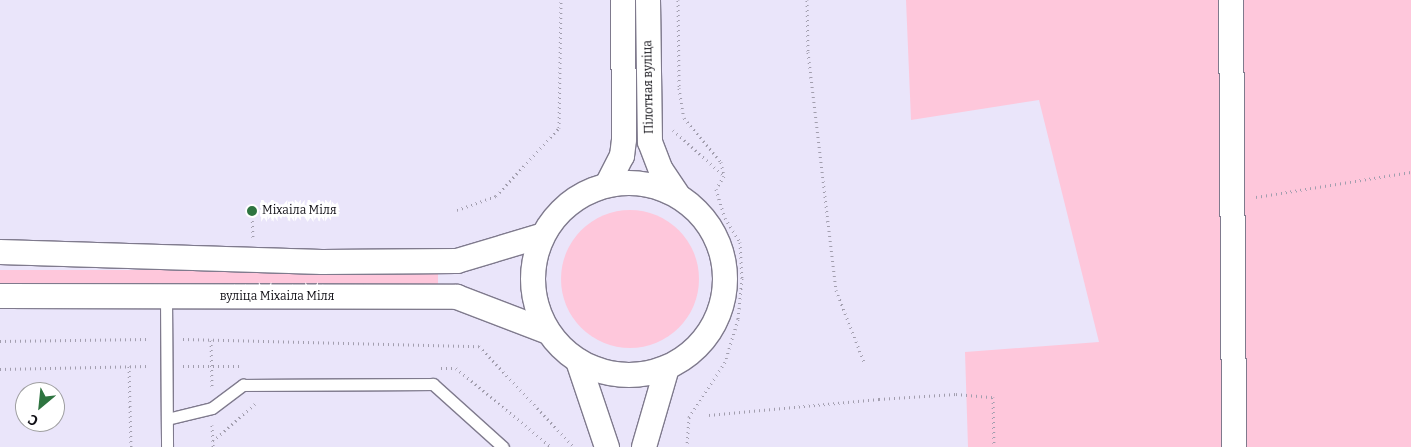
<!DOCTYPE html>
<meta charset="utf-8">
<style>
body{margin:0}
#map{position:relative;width:1411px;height:447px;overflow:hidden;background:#eae5fa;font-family:Bitter,serif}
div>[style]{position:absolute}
.green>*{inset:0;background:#fec7db}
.round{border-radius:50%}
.path>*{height:3px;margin-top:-1.5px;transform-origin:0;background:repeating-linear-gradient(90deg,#a29eae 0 1px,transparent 0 5px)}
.roads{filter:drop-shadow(1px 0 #7f7a8d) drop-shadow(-1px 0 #7f7a8d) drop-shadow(0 1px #7f7a8d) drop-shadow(0 -1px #7f7a8d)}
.lane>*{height:11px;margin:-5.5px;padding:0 5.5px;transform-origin:5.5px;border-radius:5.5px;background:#fff}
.street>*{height:24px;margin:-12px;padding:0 12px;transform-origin:12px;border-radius:12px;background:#fff}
.street>.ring{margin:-12px;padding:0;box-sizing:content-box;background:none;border:24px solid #fff;border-radius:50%}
.dots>*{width:14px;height:14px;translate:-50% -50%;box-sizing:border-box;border:2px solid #fff;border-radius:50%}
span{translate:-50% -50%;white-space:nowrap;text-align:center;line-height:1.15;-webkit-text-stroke:5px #fff;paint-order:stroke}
.street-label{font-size:12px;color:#100f15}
.poi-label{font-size:12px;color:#100f15}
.left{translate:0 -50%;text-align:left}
.north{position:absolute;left:15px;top:382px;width:50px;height:50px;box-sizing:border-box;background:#fff;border:1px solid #9f9fa1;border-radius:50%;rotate:208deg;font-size:14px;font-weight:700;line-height:20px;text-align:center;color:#100f15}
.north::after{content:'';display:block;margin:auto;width:18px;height:22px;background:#2e7440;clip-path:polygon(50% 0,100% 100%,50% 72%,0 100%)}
</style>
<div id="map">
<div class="green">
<div style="clip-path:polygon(906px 0,1411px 0,1411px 447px,968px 447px,965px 352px,1099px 342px,1039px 100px,911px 120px)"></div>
<div class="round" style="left:561px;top:210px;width:138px;height:138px"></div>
<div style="clip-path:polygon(0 270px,438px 270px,438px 290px,0 289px)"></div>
</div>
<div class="path">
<div style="left:678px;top:0;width:88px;rotate:89.3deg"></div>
<div style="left:679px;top:88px;width:30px;rotate:81deg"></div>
<div style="left:684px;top:118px;width:57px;rotate:49.9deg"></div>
<div style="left:721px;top:162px;width:14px;rotate:78deg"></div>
<div style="left:724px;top:176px;width:15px;rotate:122deg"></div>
<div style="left:716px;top:189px;width:30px;rotate:73deg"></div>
<div style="left:725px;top:218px;width:28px;rotate:58deg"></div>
<div style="left:740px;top:242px;width:36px;rotate:87deg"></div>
<div style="left:742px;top:278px;width:41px;rotate:95.6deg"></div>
<div style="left:738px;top:319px;width:45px;rotate:106.8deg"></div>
<div style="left:725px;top:362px;width:66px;rotate:123.2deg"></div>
<div style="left:689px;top:417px;width:30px;rotate:94deg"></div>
<div style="left:807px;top:0;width:52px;rotate:88.9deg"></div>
<div style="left:808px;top:52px;width:240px;rotate:83.3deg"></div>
<div style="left:836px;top:290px;width:77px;rotate:68.7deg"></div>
<div style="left:673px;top:130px;width:69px;rotate:42deg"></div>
<div style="left:1256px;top:197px;width:157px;rotate:-9.2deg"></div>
<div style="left:457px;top:210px;width:41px;rotate:-19.7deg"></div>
<div style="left:496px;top:196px;width:93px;rotate:-47.2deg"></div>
<div style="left:559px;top:128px;width:128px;rotate:-89.1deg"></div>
<div style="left:252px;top:211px;width:27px;rotate:88deg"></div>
<div style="left:183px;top:339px;width:296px;rotate:1.4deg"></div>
<div style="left:479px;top:346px;width:139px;rotate:46.8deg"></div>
<div style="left:211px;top:340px;width:47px;rotate:88.8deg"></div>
<div style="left:0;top:341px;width:149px;rotate:-0.8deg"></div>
<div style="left:129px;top:366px;width:81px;rotate:88.6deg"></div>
<div style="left:183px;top:366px;width:59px"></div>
<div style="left:441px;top:368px;width:15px"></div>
<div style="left:456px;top:368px;width:124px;rotate:39.7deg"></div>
<div style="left:0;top:369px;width:149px;rotate:-1.2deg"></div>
<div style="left:709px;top:415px;width:171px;rotate:-5.4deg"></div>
<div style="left:879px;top:399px;width:77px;rotate:-3.7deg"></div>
<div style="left:956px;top:394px;width:37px;rotate:5deg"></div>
<div style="left:993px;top:397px;width:50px;rotate:88.9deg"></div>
<div style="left:212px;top:425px;width:22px;rotate:87deg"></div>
<div style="left:213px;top:441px;width:59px;rotate:-41.6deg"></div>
</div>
<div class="roads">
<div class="lane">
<div style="left:166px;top:297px;width:150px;rotate:89.6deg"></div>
<div style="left:167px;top:419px;width:46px;rotate:-13.7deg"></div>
<div style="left:212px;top:408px;width:39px;rotate:-37deg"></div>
<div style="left:243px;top:385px;width:190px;rotate:-0.3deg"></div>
<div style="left:433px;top:384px;width:94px;rotate:42deg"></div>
</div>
<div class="street">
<div style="left:648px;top:0;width:142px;rotate:89.2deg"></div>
<div style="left:650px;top:142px;width:30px;rotate:69deg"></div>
<div style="left:661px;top:170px;width:30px;rotate:56deg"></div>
<div style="left:1231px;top:0;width:447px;rotate:89.6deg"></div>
<div class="ring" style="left:533px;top:183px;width:168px;height:168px"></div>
<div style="left:607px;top:185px;width:33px;rotate:-63deg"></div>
<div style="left:622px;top:156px;width:17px;rotate:-83deg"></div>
<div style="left:624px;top:139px;width:139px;rotate:-90.4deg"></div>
<div style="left:0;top:252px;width:322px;rotate:1.8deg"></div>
<div style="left:322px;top:262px;width:135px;rotate:-0.4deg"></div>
<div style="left:457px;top:261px;width:88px;rotate:-16.6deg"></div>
<div style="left:0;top:296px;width:457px;rotate:0.1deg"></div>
<div style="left:457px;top:297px;width:97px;rotate:21deg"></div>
<div style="left:578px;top:361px;width:91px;rotate:71.4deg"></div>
<div style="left:644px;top:447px;width:82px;rotate:-73.8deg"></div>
</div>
</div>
<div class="dots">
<div style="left:252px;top:211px;background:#2e7440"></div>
</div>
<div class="street-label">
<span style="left:649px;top:87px;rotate:-91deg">Пілотная вуліца</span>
<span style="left:277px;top:297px">вуліца Міхаіла Міля</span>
</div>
<div class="poi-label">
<span class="left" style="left:262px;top:211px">Міхаіла Міля</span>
</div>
<div class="north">С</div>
</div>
